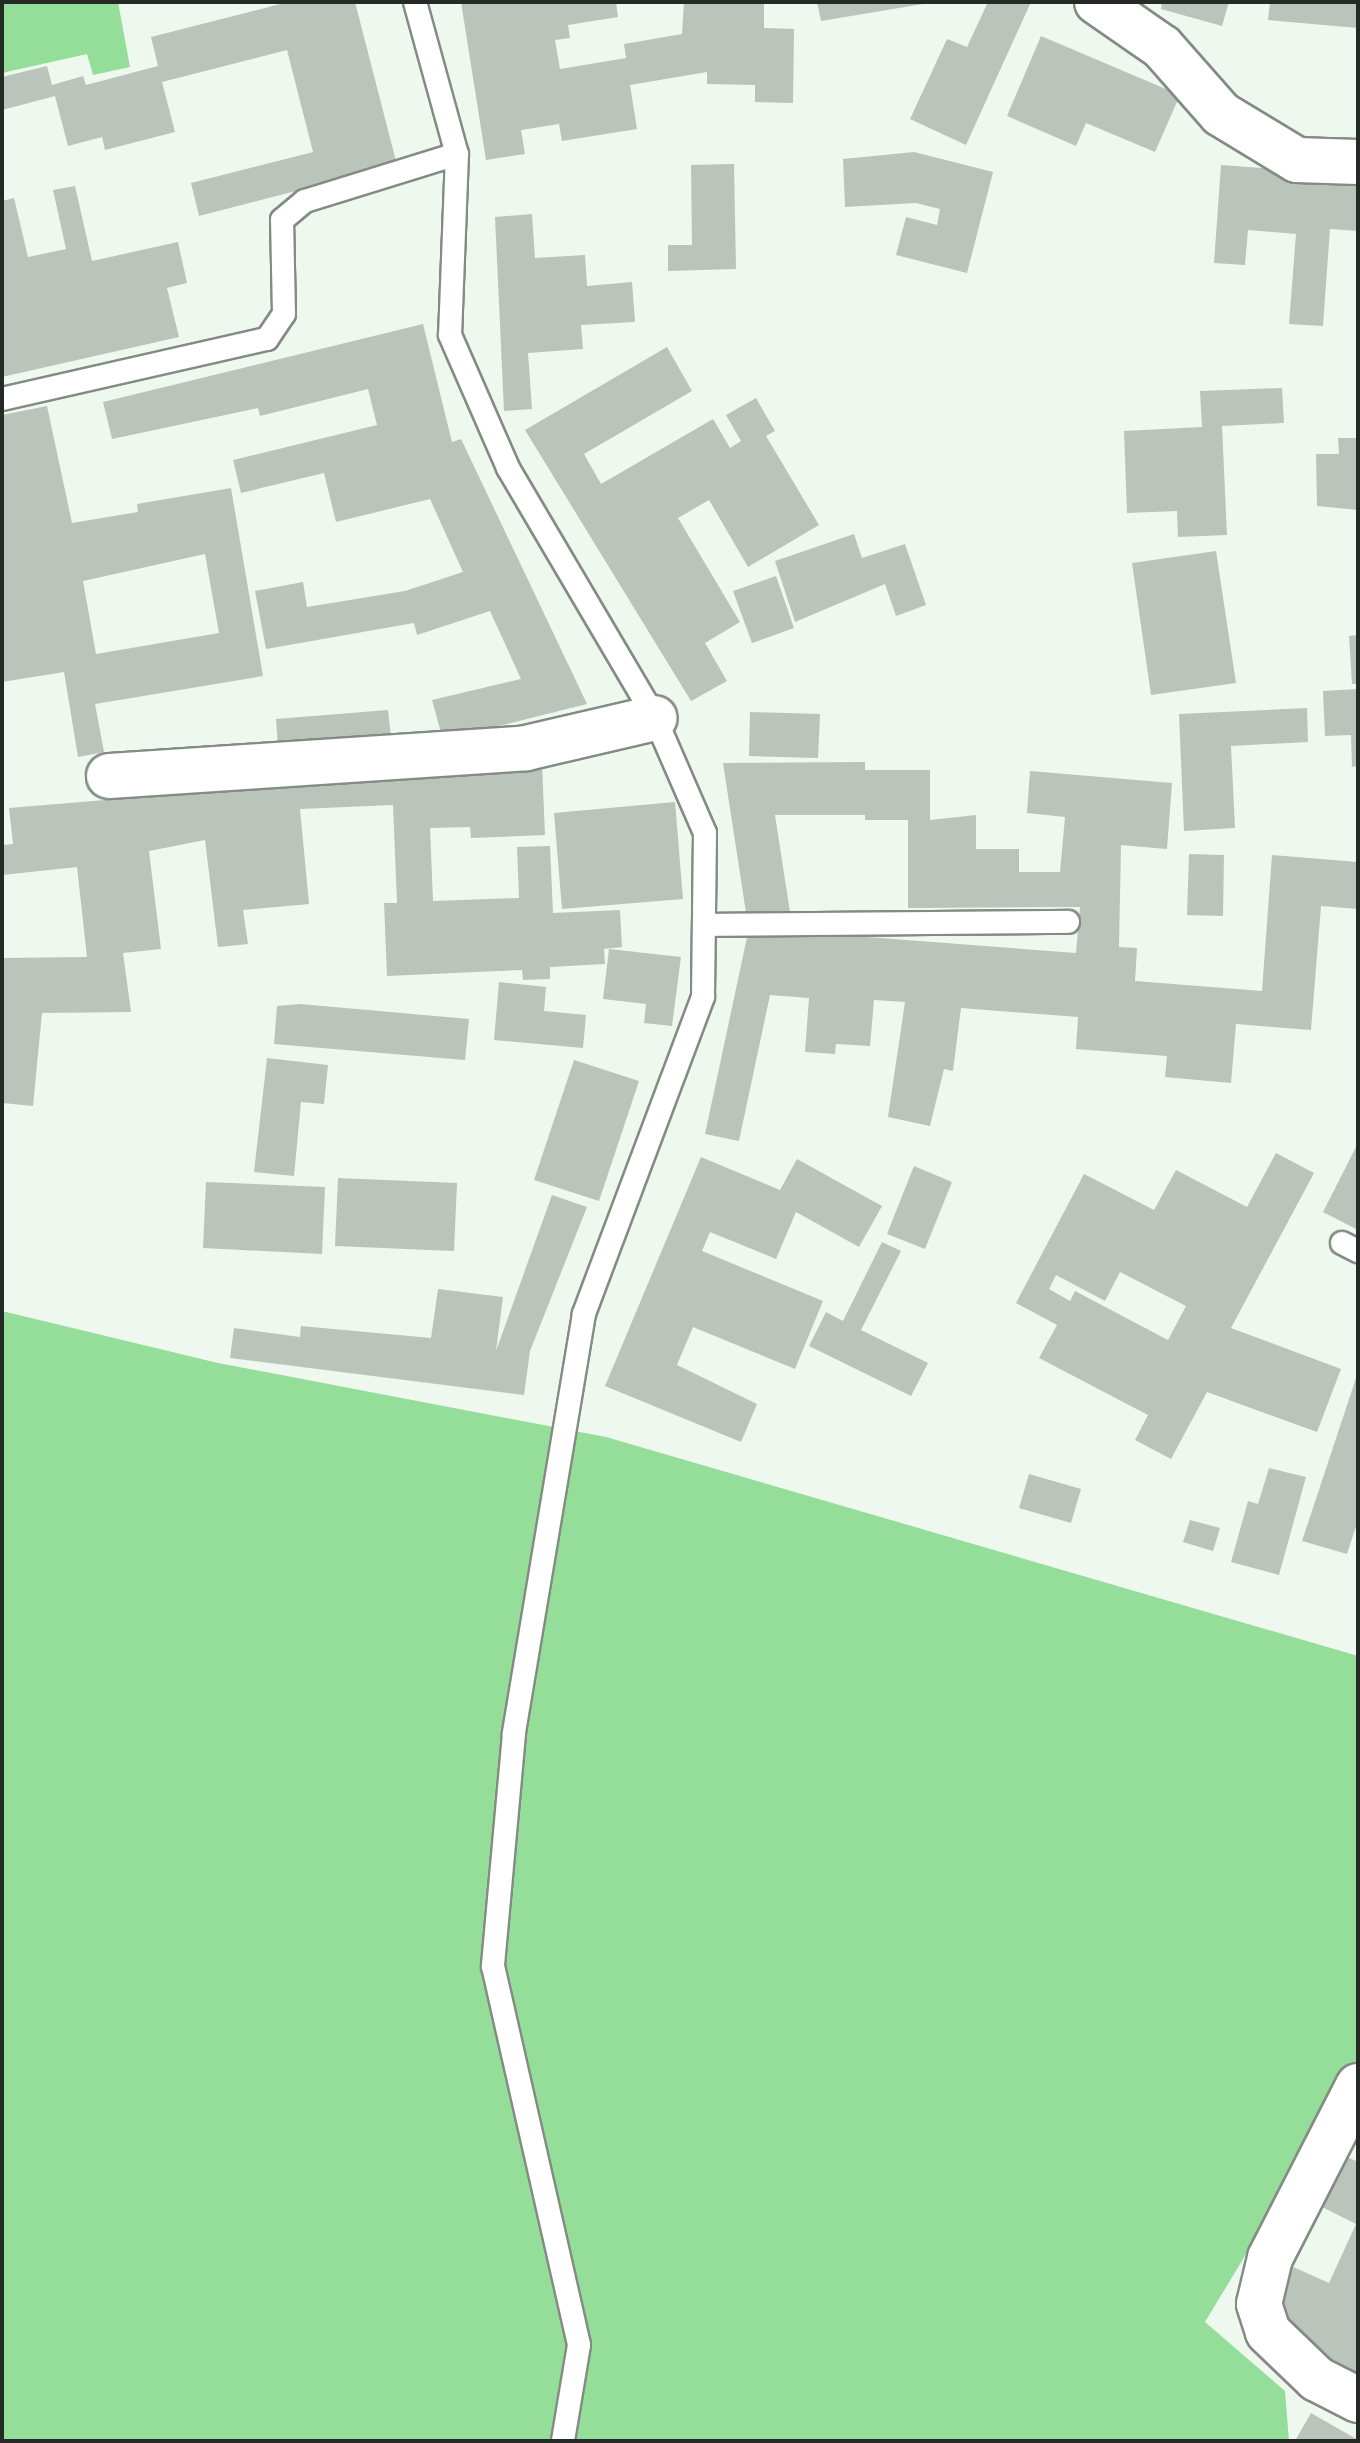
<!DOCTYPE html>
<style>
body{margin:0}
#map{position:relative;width:1360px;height:2443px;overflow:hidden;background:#eef8ee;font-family:Mulish,sans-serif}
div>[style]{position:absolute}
.green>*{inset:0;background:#95de99}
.building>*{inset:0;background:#bbc4bb}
.roads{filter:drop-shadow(2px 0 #838c83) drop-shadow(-2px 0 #838c83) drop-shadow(0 2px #838c83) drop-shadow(0 -2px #838c83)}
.lane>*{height:22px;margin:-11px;padding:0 11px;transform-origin:11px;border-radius:11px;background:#fff}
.street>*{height:44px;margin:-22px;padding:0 22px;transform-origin:22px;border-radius:22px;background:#fff}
span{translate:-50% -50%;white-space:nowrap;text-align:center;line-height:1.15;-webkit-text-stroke:6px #eef8ee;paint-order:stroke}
.frame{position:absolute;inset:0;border:4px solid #262a26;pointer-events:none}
</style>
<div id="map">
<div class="green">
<div style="clip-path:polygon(2px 2px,118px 2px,130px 67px,93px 75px,87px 54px,2px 73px)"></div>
<div style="clip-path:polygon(2px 1311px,218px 1363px,606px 1437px,1358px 1656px,1358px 2069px,1205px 2322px,1285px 2391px,1289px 2441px,2px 2441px)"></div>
</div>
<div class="building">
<div style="clip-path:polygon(288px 2px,355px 2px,397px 165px,199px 216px,191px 183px,313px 152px,287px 50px,162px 82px,175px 132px,105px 150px,102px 137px,68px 146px,55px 96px,2px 110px,2px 77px,47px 66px,52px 85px,83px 76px,86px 85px,158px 66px,151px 37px)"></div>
<div style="clip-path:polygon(461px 2px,616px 2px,618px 17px,568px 25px,570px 38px,555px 40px,560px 69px,626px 58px,624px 44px,682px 34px,684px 2px,764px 2px,764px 28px,794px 29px,793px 103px,755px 102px,755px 85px,707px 84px,707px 72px,630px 85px,637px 129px,562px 141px,559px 124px,521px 130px,525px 154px,486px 160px)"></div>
<div style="clip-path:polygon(817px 2px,923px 2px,923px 4px,821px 21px)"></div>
<div style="clip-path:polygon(988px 2px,1031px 2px,966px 145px,910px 119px,947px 39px,967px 47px)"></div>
<div style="clip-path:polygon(1162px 2px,1229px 2px,1222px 26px,1161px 9px)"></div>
<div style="clip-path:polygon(1270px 2px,1358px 2px,1358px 28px,1268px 20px)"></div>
<div style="clip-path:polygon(1041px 36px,1180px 95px,1155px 152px,1086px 123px,1076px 146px,1007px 116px)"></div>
<div style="clip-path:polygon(914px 152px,993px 172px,967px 273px,896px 255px,906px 217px,937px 225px,940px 209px,916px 203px,845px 207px,843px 159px)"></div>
<div style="clip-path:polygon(734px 164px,736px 269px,668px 271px,668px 245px,692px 245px,691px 165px)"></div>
<div style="clip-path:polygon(1221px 165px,1358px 175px,1358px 231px,1330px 229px,1323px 326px,1289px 324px,1296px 234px,1248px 230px,1245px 265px,1214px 263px)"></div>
<div style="clip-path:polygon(75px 186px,92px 261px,178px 242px,187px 283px,167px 288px,179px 337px,2px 377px,2px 201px,14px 198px,28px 257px,66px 249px,53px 190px)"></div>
<div style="clip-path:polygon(532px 214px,535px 258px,585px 255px,587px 286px,632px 282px,635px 322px,581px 325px,583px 349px,528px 353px,532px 409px,504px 411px,495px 217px)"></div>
<div style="clip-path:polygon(423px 324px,452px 442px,461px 439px,587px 704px,443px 740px,432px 700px,521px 679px,490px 611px,417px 635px,414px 623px,266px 649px,255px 591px,303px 582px,307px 607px,405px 591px,463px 572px,430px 499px,336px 522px,324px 473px,241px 493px,233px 460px,377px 425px,368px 389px,260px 416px,258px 408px,112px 439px,103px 402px)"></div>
<div style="clip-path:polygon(667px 347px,692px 391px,584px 454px,601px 484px,713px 419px,730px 448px,741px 441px,726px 415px,756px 398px,775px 431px,766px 436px,819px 525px,748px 567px,709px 500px,678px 518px,740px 622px,705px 643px,727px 681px,691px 701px,525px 430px)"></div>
<div style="clip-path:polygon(1282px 388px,1284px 423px,1222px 426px,1227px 535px,1178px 537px,1177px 511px,1127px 513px,1124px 431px,1202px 427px,1200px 391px)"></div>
<div style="clip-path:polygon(evenodd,47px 406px,72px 523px,138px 512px,137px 504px,231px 488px,263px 676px,95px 704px,104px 752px,78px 757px,64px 672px,2px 682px,2px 415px,47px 406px,205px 554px,219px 633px,96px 654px,83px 581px,205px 554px)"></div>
<div style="clip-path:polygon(1338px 438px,1358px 438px,1358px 510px,1317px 506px,1316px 454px,1339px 454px)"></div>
<div style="clip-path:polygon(854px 534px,862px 558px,905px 544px,926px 605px,896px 616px,885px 584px,795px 622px,775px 561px)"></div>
<div style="clip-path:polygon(1216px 551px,1236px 683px,1151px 695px,1132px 563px)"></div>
<div style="clip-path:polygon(776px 576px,794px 628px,752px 643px,733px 591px)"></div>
<div style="clip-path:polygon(1358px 635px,1358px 684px,1352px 684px,1349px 636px)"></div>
<div style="clip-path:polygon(1358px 689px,1358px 766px,1352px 767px,1351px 735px,1325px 736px,1323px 691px)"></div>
<div style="clip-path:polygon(1307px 708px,1308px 742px,1231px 746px,1235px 828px,1184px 831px,1179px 714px)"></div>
<div style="clip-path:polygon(388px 710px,391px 737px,278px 746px,276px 719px)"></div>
<div style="clip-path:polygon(750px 712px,820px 714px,818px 758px,749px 756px)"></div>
<div style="clip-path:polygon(865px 762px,865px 770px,930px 770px,930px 820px,976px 815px,976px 849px,1019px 849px,1019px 872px,1060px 872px,1065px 817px,1027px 813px,1030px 771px,1172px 783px,1167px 849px,1121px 845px,1119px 947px,1137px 948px,1135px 981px,1262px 991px,1272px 855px,1358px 862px,1358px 909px,1321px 906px,1311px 1030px,1236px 1024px,1231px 1083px,1165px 1077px,1167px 1056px,1076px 1049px,1078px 1017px,961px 1008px,953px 1071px,944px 1069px,930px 1126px,888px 1117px,905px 1002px,874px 1000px,870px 1046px,836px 1044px,835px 1054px,805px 1052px,809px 998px,770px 995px,739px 1141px,705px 1134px,749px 928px,1076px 953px,1080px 907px,908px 908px,908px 820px,865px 820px,865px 815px,775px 815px,790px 912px,747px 919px,723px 763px)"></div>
<div style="clip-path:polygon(542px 764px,545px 835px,471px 838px,470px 827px,430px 828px,433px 901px,519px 898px,517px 847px,550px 846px,553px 913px,620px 910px,622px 947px,604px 949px,605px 964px,550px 967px,550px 979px,523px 980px,522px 970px,387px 976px,384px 903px,397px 903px,393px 805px,300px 809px,309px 904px,243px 910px,248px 944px,218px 947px,205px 840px,149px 851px,161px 949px,123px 953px,131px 1012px,42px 1013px,33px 1106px,2px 1103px,2px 958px,87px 957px,77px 867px,2px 875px,2px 845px,13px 844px,9px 808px)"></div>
<div style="clip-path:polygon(675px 802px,683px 899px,562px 909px,554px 813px)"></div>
<div style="clip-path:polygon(1189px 854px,1224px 855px,1223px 916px,1187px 915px)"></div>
<div style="clip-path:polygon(609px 949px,681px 957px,672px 1026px,644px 1023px,646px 1004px,603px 999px)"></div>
<div style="clip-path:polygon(499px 982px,546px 987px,544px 1011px,586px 1015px,583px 1048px,494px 1040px)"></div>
<div style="clip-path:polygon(300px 1004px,469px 1019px,465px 1060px,274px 1044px,277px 1006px)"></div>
<div style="clip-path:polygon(267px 1058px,328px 1065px,324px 1104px,301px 1102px,294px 1176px,254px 1172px)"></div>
<div style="clip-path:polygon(574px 1060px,639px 1081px,599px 1201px,534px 1180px)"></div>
<div style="clip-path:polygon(1358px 1143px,1358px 1230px,1323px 1212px)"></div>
<div style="clip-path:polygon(evenodd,1276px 1153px,1314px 1173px,1231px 1328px,1341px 1369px,1317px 1432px,1207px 1392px,1171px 1459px,1135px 1440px,1148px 1415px,1039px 1358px,1057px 1325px,1016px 1303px,1084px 1174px,1154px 1210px,1176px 1170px,1247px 1207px,1276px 1153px,1120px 1272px,1186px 1306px,1168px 1340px,1075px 1291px,1070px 1301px,1049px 1289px,1056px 1275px,1105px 1301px,1120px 1272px)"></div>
<div style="clip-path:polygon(701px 1157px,780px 1190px,797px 1159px,882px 1206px,859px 1247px,796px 1212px,776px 1259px,710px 1232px,702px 1251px,823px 1301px,795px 1369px,693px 1327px,677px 1365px,757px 1404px,741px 1442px,605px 1386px)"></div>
<div style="clip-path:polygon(914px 1166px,952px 1182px,925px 1249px,887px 1234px)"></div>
<div style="clip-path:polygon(338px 1178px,457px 1183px,454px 1251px,335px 1246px)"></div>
<div style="clip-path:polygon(206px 1182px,325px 1187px,322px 1254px,203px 1248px)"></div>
<div style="clip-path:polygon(552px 1195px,587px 1207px,530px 1351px,524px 1395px,230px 1358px,234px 1328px,300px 1337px,301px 1326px,431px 1338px,438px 1289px,503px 1297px,496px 1351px)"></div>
<div style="clip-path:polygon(882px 1242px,901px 1251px,861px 1330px,928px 1363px,911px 1396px,809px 1346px,826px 1312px,843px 1321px)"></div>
<div style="clip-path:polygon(1358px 1372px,1358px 1520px,1347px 1554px,1302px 1541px)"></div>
<div style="clip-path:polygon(1269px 1468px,1306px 1477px,1279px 1575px,1231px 1562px,1248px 1501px,1258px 1504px)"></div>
<div style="clip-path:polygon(1029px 1474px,1081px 1489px,1071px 1523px,1019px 1508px)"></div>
<div style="clip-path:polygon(1190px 1520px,1220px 1528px,1213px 1551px,1183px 1542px)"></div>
<div style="clip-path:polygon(1343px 2155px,1358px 2162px,1358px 2375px,1271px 2327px,1289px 2265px,1329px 2283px,1356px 2224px,1320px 2206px)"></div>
<div style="clip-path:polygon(1311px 2413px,1358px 2440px,1358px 2441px,1295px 2441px)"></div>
</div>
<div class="roads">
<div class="lane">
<div style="left:415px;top:2px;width:158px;rotate:74.6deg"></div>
<div style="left:457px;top:154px;width:181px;rotate:92.2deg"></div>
<div style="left:450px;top:335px;width:145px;rotate:66.4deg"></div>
<div style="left:508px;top:468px;width:290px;rotate:59.5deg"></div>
<div style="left:655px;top:718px;width:125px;rotate:66.5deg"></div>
<div style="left:705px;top:833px;width:164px;rotate:90.7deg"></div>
<div style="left:703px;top:997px;width:339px;rotate:110.6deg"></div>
<div style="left:584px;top:1314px;width:426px;rotate:99.5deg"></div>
<div style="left:514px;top:1734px;width:233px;rotate:95.2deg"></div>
<div style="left:493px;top:1966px;width:389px;rotate:77.2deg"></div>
<div style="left:579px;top:2345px;width:97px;rotate:99.5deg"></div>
<div style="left:2px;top:399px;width:272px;rotate:-12.8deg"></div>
<div style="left:267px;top:339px;width:30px;rotate:-56deg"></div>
<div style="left:284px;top:314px;width:94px;rotate:-91.2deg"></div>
<div style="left:282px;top:220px;width:30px;rotate:-40deg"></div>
<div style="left:305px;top:201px;width:159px;rotate:-17.2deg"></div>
<div style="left:707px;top:925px;width:361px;rotate:-0.5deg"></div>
<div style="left:1342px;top:1243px;width:18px;rotate:27deg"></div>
</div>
<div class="street">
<div style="left:1097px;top:2px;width:79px;rotate:34.7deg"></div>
<div style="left:1162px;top:47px;width:89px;rotate:48.6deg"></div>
<div style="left:1221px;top:114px;width:89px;rotate:31.2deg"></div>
<div style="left:1297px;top:160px;width:61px;rotate:1.9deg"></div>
<div style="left:109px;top:776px;width:418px;rotate:-3.8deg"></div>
<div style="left:526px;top:748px;width:132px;rotate:-13.1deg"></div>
<div style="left:1358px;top:2086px;width:193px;rotate:117.1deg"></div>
<div style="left:1270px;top:2258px;width:47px;rotate:103.4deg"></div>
<div style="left:1259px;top:2304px;width:29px;rotate:72deg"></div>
<div style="left:1268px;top:2332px;width:68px;rotate:43.8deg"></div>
<div style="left:1317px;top:2379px;width:46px;rotate:27.1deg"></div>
</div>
</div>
<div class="frame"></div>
</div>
